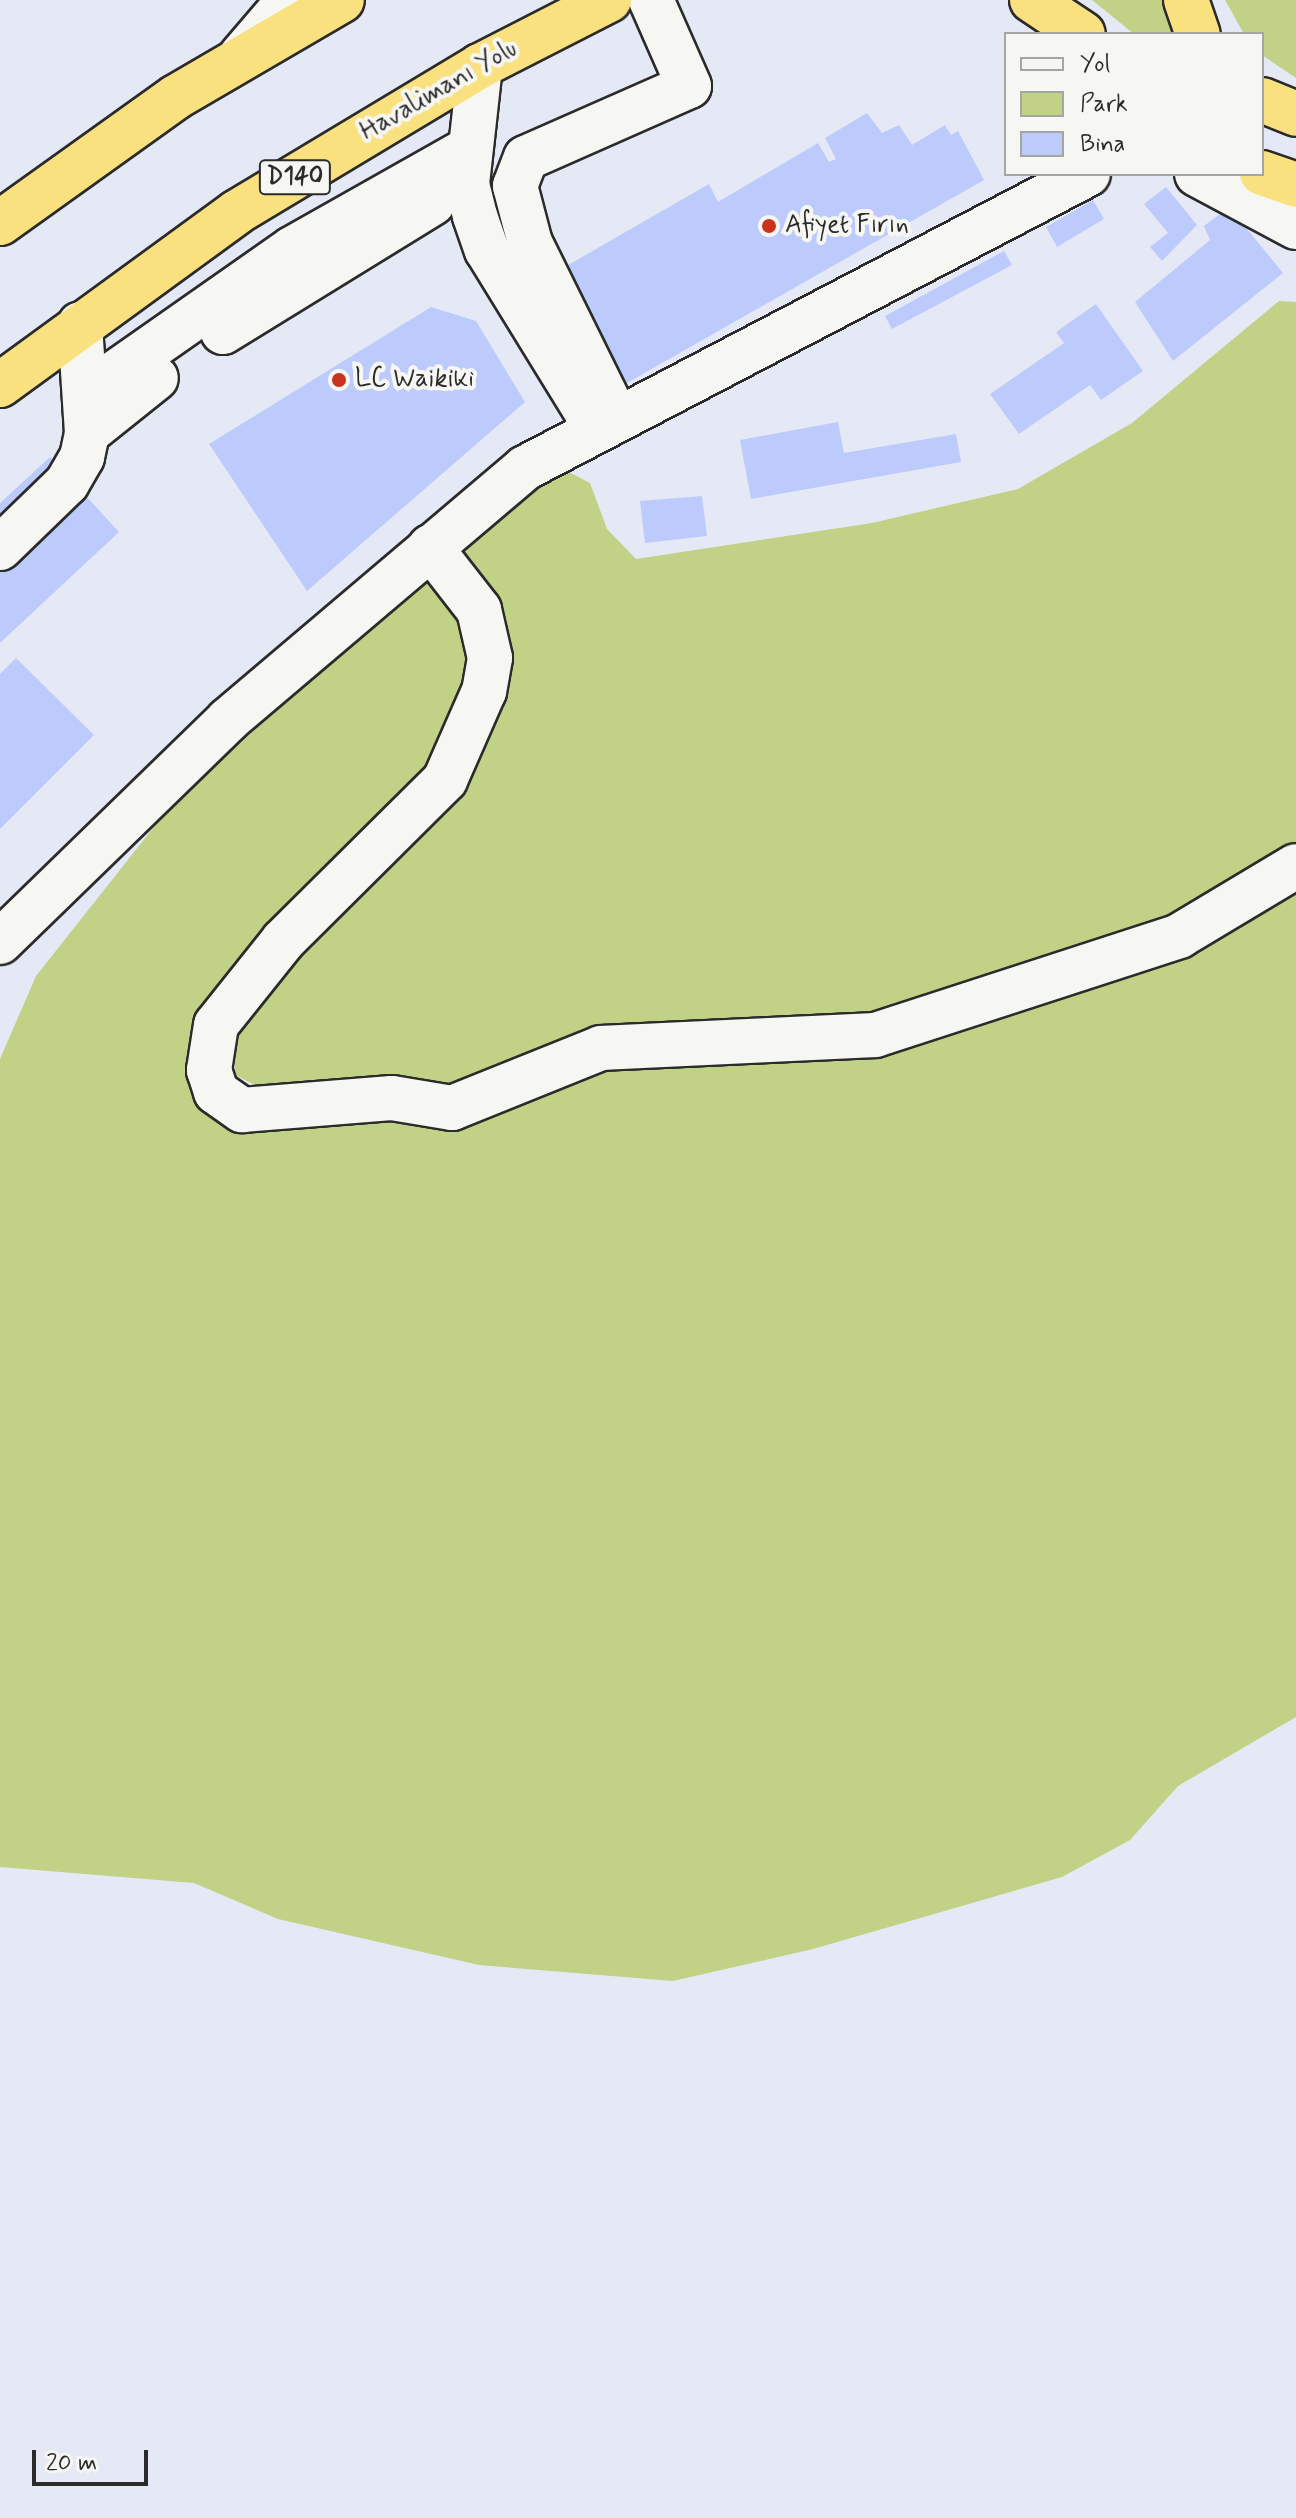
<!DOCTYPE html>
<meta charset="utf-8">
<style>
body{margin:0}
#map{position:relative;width:1296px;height:2518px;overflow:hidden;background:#e5e9f5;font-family:Mynerve,sans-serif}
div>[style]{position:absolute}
.green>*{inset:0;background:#c1d186}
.building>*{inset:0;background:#bdcbfc}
.roads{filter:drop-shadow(2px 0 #2b2b2b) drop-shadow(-2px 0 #2b2b2b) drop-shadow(0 2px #2b2b2b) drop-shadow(0 -2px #2b2b2b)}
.minor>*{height:44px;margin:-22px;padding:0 22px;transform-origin:22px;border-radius:22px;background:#f6f6f2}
.highway>*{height:44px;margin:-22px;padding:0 22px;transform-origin:22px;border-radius:22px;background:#fae180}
.dots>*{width:22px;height:22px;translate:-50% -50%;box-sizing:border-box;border:4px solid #f6f6f2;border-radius:50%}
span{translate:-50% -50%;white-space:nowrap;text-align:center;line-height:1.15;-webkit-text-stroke:8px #f6f6f2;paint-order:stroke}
.shield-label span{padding:2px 6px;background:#f6f6f2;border:2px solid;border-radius:6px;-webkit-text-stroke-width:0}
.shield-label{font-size:24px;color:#2b2b2b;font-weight:700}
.street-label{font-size:26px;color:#2b2b2b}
.poi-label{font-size:26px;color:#2b2b2b}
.left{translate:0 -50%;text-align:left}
.legend{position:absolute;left:1004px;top:32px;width:260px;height:144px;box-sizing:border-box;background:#f6f6f2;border:2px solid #a5a5a2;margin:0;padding:10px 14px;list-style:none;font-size:24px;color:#2b2b2b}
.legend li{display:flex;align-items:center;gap:16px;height:40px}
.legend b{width:40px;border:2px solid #a5a5a2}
.scale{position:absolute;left:32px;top:2450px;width:116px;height:36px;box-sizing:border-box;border:4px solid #2b2b2b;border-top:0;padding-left:10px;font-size:24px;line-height:28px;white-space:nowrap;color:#2b2b2b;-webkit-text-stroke:6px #f6f6f2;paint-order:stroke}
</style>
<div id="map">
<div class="green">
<div style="clip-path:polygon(1092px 0,1164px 0,1172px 34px,1134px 34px)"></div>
<div style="clip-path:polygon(1225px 0,1296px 0,1296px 78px,1262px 55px,1262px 34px,1244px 34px)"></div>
<div style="clip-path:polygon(1279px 301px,1296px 302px,1296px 845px,1188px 908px,875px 1011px,629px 1023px,449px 1086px,257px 1086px,235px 1075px,233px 1039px,272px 979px,446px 807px,485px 585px,457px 545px,542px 474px,571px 473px,590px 483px,607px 529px,636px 559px,872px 523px,1018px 489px,1132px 423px)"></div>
<div style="clip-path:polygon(430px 573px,474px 626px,452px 747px,209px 1005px,217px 1117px,594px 1067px,890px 1051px,1296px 885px,1296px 1717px,1178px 1786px,1130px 1840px,1062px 1877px,813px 1949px,673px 1981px,479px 1965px,278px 1919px,194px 1883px,0 1867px,0 1059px,36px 976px,172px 804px)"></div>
</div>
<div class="building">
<div style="clip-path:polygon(867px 113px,882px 133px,899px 125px,912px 145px,945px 125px,951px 135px,958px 131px,984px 180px,620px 387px,556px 272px,709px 184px,718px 202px,818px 143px,829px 162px,836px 159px,825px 138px)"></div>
<div style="clip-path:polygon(1166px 187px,1197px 225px,1162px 261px,1150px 247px,1168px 233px,1144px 204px)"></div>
<div style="clip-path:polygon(1093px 200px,1104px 219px,1057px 247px,1046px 227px)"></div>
<div style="clip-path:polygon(1229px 207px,1283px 273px,1173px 361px,1135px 302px,1210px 240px,1204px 226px)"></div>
<div style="clip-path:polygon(1004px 251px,1012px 265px,892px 329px,885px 316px)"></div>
<div style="clip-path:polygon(1096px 304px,1143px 371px,1101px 400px,1090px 385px,1019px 434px,990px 394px,1064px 343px,1056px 332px)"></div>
<div style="clip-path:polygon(431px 307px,476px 321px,525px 402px,307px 591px,209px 444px)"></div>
<div style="clip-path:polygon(838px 422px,844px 453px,956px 434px,961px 462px,751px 499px,740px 440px)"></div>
<div style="clip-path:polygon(50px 457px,119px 532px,0 643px,0 503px)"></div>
<div style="clip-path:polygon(702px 496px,707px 536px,645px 543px,640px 501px)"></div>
<div style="clip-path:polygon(16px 658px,94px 735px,0 829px,0 674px)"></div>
</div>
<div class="roads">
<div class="minor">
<div style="left:241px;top:56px;width:74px;rotate:-49.4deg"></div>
<div style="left:480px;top:66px;width:119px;rotate:96.3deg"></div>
<div style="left:467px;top:184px;width:33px;rotate:76deg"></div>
<div style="left:475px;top:216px;width:36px;rotate:71deg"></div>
<div style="left:487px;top:250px;width:189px;rotate:58.4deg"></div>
<div style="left:1197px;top:174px;width:112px;rotate:28.2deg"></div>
<div style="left:223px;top:332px;width:246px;rotate:-31.6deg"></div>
<div style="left:85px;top:394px;width:253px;rotate:-35deg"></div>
<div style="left:292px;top:249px;width:203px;rotate:-29.5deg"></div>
<div style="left:616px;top:417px;width:194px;rotate:-116.3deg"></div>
<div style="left:530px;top:243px;width:59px;rotate:-104.7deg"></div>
<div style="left:515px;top:186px;width:30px;rotate:-69deg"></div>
<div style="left:526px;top:158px;width:178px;rotate:-23.8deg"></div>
<div style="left:689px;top:86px;width:94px;rotate:-113.8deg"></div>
<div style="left:87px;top:433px;width:88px;rotate:-38.6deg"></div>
<div style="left:430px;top:547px;width:80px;rotate:52.1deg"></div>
<div style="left:479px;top:610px;width:49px;rotate:77.1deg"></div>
<div style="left:490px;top:658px;width:34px;rotate:100deg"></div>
<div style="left:484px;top:691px;width:97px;rotate:113.7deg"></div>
<div style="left:445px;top:780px;width:228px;rotate:135.2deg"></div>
<div style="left:283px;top:941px;width:107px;rotate:128.6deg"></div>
<div style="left:216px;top:1025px;width:46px;rotate:98.8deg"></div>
<div style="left:209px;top:1070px;width:23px;rotate:72deg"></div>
<div style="left:216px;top:1092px;width:32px;rotate:35deg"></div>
<div style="left:242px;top:1110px;width:150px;rotate:-4.6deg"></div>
<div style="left:392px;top:1098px;width:61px;rotate:9.5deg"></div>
<div style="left:452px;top:1108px;width:161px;rotate:-21.9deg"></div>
<div style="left:601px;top:1048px;width:274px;rotate:-2.7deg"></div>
<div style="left:875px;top:1035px;width:320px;rotate:-18deg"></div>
<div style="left:1179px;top:936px;width:136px;rotate:-30.9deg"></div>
<div style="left:0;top:548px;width:93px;rotate:-44.1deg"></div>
<div style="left:67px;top:483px;width:30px;rotate:-60deg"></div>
<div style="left:82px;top:457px;width:25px;rotate:-78deg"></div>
<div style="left:87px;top:433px;width:109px;rotate:-93.7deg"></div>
<div style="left:0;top:942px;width:318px;rotate:-44.2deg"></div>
<div style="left:228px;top:720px;width:390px;rotate:-40.3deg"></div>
<div style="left:525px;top:468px;width:635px;rotate:-27.57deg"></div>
</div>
<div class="highway">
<div style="left:1032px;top:0;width:61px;rotate:33.7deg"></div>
<div style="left:1186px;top:0;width:36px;rotate:71deg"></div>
<div style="left:1262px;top:100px;width:37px;rotate:22deg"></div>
<div style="left:1262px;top:173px;width:36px;rotate:19deg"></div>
<div style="left:0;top:223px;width:216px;rotate:-35.6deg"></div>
<div style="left:176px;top:97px;width:192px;rotate:-30.3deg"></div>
<div style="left:0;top:385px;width:293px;rotate:-36.1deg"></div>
<div style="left:237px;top:212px;width:283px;rotate:-31deg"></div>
<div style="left:480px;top:66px;width:145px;rotate:-27.1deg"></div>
</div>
</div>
<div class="dots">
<div style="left:769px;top:226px;background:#c8321e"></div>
<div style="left:339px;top:380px;background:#c8321e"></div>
</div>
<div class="shield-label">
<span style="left:295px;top:177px">D140</span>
</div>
<div class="street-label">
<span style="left:439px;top:91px;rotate:-30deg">Havalimanı Yolu</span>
</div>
<div class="poi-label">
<span class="left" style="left:785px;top:226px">Afiyet Fırın</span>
<span class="left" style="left:355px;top:380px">LC Waikiki</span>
</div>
<ul class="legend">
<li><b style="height:10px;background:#f6f6f2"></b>Yol</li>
<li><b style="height:22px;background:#c1d186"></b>Park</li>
<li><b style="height:22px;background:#bdcbfc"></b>Bina</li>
</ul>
<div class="scale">20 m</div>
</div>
